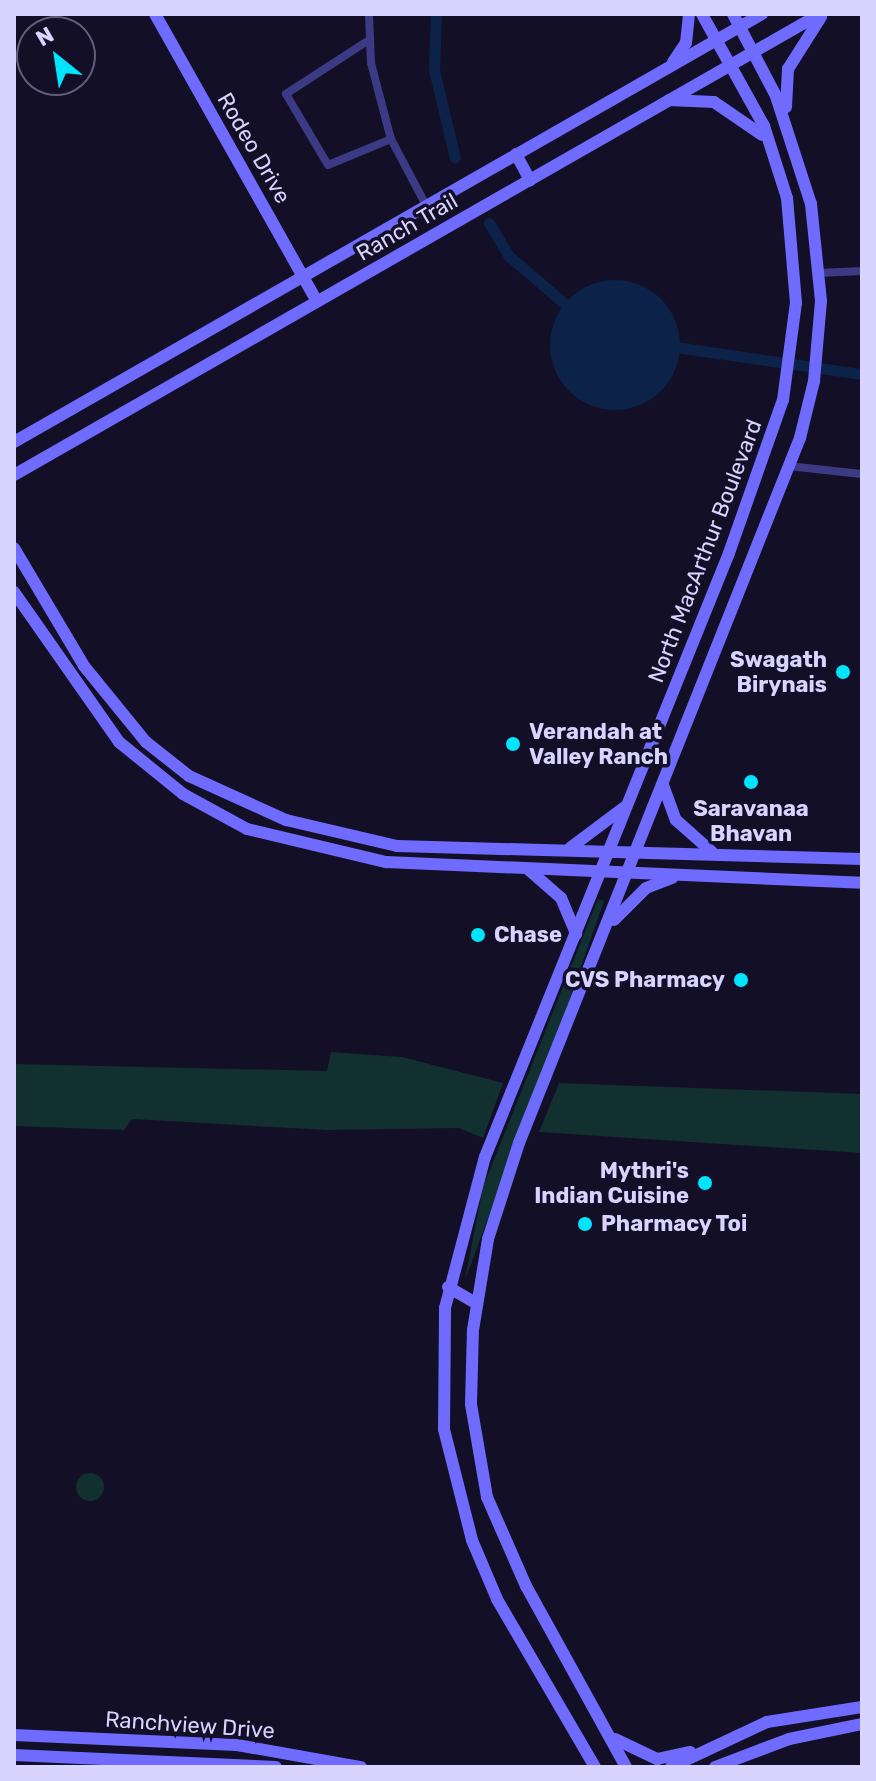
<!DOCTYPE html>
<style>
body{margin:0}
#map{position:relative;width:876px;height:1781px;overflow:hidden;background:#130f26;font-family:Rubik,sans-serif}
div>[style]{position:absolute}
.green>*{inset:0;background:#12302f}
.round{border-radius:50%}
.water>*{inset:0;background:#0c2248}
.canal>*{height:11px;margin:-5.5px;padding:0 5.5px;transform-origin:5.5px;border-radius:5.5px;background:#0c2248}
.street>*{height:8px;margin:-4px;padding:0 4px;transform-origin:4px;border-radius:4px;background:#3d3a85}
.secondary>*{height:12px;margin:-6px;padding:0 6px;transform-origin:6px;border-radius:6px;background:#6f6bff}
.dots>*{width:22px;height:22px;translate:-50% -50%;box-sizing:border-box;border:4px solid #130f26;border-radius:50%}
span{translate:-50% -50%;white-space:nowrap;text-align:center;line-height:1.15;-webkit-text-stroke:7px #130f26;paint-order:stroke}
.street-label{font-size:22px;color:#d9d4ff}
.poi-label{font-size:22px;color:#d9d4ff;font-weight:700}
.right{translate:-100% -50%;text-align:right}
.left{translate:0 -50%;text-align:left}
.frame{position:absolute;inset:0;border:16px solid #d9d4ff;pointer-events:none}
.north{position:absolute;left:16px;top:16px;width:80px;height:80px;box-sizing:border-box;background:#130f26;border:2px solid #625e7d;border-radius:50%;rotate:330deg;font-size:22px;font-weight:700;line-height:32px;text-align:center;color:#d9d4ff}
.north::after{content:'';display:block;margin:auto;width:28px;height:36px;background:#00e5ff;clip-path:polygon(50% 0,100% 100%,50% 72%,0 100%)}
</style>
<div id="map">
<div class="green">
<div style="clip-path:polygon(598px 899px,604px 901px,562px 1021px,465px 1280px,483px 1187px)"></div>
<div style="clip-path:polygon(331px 1052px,402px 1057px,503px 1083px,483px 1138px,459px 1128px,327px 1130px,132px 1119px,124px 1130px,14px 1126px,14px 1064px,327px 1071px)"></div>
<div style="clip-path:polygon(559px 1083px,862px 1094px,862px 1153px,539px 1132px)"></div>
<div class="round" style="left:76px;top:1473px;width:28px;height:28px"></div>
</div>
<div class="water">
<div class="round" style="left:550px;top:280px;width:130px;height:130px"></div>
</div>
<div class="canal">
<div style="left:436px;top:14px;width:56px;rotate:92deg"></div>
<div style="left:434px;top:70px;width:90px;rotate:76.6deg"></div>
<div style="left:489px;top:223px;width:39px;rotate:59deg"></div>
<div style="left:509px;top:256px;width:84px;rotate:40.7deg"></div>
<div style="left:669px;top:346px;width:195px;rotate:8.3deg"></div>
</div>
<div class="street">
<div style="left:369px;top:14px;width:49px;rotate:87.7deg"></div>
<div style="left:371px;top:63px;width:79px;rotate:75.3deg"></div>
<div style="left:391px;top:139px;width:75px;rotate:62.1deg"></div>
<div style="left:369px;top:40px;width:99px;rotate:147deg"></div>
<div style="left:286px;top:94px;width:82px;rotate:59.4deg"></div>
<div style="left:328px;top:165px;width:68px;rotate:-22.4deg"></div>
<div style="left:819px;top:273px;width:43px;rotate:-2.7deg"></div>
<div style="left:788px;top:466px;width:74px;rotate:6.2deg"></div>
</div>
<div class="secondary">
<div style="left:155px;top:14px;width:330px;rotate:60.6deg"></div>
<div style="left:673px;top:62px;width:23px;rotate:-56deg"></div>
<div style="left:686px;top:43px;width:29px;rotate:-84deg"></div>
<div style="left:669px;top:100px;width:45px;rotate:2.5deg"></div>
<div style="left:714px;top:102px;width:58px;rotate:34.5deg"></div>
<div style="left:786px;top:107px;width:38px;rotate:-87deg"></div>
<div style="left:788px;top:69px;width:62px;rotate:-57.6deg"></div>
<div style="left:516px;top:154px;width:30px;rotate:62deg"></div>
<div style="left:14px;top:442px;width:862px;rotate:-29.78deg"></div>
<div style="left:14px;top:475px;width:929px;rotate:-29.77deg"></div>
<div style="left:14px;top:548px;width:137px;rotate:59.3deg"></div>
<div style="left:84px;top:666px;width:98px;rotate:50.8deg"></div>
<div style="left:146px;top:742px;width:55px;rotate:38.3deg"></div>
<div style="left:189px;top:776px;width:107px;rotate:24.4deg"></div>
<div style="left:286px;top:820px;width:114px;rotate:13.2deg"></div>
<div style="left:397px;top:846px;width:465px;rotate:1.6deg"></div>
<div style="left:14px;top:592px;width:183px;rotate:55deg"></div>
<div style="left:119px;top:742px;width:82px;rotate:39.1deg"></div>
<div style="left:183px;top:794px;width:73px;rotate:28.7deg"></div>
<div style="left:247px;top:829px;width:143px;rotate:13.4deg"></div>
<div style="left:386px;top:862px;width:476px;rotate:2.5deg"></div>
<div style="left:663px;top:785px;width:37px;rotate:70deg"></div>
<div style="left:676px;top:820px;width:48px;rotate:41.6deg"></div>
<div style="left:570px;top:848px;width:70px;rotate:-36.9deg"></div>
<div style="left:529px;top:870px;width:43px;rotate:41.2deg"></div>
<div style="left:561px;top:898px;width:39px;rotate:67deg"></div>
<div style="left:614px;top:920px;width:45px;rotate:-45deg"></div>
<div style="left:646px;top:888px;width:28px;rotate:-21deg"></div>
<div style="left:448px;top:1287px;width:32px;rotate:30deg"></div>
<div style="left:14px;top:1735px;width:223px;rotate:2.6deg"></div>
<div style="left:237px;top:1745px;width:126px;rotate:10.1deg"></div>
<div style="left:615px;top:1739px;width:47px;rotate:25.5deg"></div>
<div style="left:657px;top:1759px;width:34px;rotate:-12deg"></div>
<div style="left:14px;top:1755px;width:262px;rotate:2.6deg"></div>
<div style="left:595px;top:1767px;width:194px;rotate:-120.3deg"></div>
<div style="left:497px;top:1599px;width:64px;rotate:-113deg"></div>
<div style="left:472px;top:1540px;width:114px;rotate:-104.2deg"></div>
<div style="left:444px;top:1429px;width:121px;rotate:-89.5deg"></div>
<div style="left:445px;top:1308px;width:156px;rotate:-75.2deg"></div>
<div style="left:485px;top:1157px;width:651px;rotate:-68deg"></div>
<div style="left:729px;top:553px;width:162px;rotate:-70.6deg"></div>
<div style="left:783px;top:400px;width:98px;rotate:-82.4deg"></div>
<div style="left:796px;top:303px;width:105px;rotate:-94.9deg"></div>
<div style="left:787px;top:198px;width:76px;rotate:-107.7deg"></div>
<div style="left:764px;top:126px;width:128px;rotate:-119deg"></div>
<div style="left:626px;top:1767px;width:207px;rotate:-118.9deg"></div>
<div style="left:526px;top:1586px;width:97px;rotate:-113.7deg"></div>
<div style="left:487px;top:1497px;width:94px;rotate:-99.8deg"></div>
<div style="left:471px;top:1404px;width:74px;rotate:-88.5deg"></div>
<div style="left:473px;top:1330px;width:92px;rotate:-80.6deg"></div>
<div style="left:488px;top:1239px;width:101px;rotate:-72.1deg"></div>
<div style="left:519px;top:1143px;width:759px;rotate:-68.27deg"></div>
<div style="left:800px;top:438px;width:59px;rotate:-76.2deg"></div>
<div style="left:814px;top:381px;width:80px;rotate:-85deg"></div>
<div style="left:821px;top:301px;width:98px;rotate:-95.9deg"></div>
<div style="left:811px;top:204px;width:114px;rotate:-108deg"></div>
<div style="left:776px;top:96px;width:93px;rotate:-117.7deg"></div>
<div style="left:671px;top:1767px;width:106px;rotate:-25.1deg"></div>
<div style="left:767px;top:1722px;width:96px;rotate:-9deg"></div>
<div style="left:715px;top:1767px;width:79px;rotate:-20.7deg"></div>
<div style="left:789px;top:1739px;width:75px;rotate:-11.6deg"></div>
</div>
<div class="dots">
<div style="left:843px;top:672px;background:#00e5ff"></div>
<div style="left:513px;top:744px;background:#00e5ff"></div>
<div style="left:751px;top:782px;background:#00e5ff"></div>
<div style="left:478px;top:935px;background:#00e5ff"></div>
<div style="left:741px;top:980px;background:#00e5ff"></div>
<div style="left:705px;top:1183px;background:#00e5ff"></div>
<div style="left:585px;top:1224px;background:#00e5ff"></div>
</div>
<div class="street-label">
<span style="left:254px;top:148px;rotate:60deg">Rodeo Drive</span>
<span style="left:407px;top:227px;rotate:-30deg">Ranch Trail</span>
<span style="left:705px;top:551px;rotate:-69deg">North MacArthur Boulevard</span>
<span style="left:190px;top:1725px;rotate:4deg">Ranchview Drive</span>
</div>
<div class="poi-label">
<span class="right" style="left:827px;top:672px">Swagath<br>Birynais</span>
<span class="left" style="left:529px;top:744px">Verandah at<br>Valley Ranch</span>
<span style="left:751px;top:821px">Saravanaa<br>Bhavan</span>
<span class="left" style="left:494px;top:935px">Chase</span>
<span class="right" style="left:725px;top:980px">CVS Pharmacy</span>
<span class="right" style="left:689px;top:1183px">Mythri's<br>Indian Cuisine</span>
<span class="left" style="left:601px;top:1224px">Pharmacy Toi</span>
</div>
<div class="frame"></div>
<div class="north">N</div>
</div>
